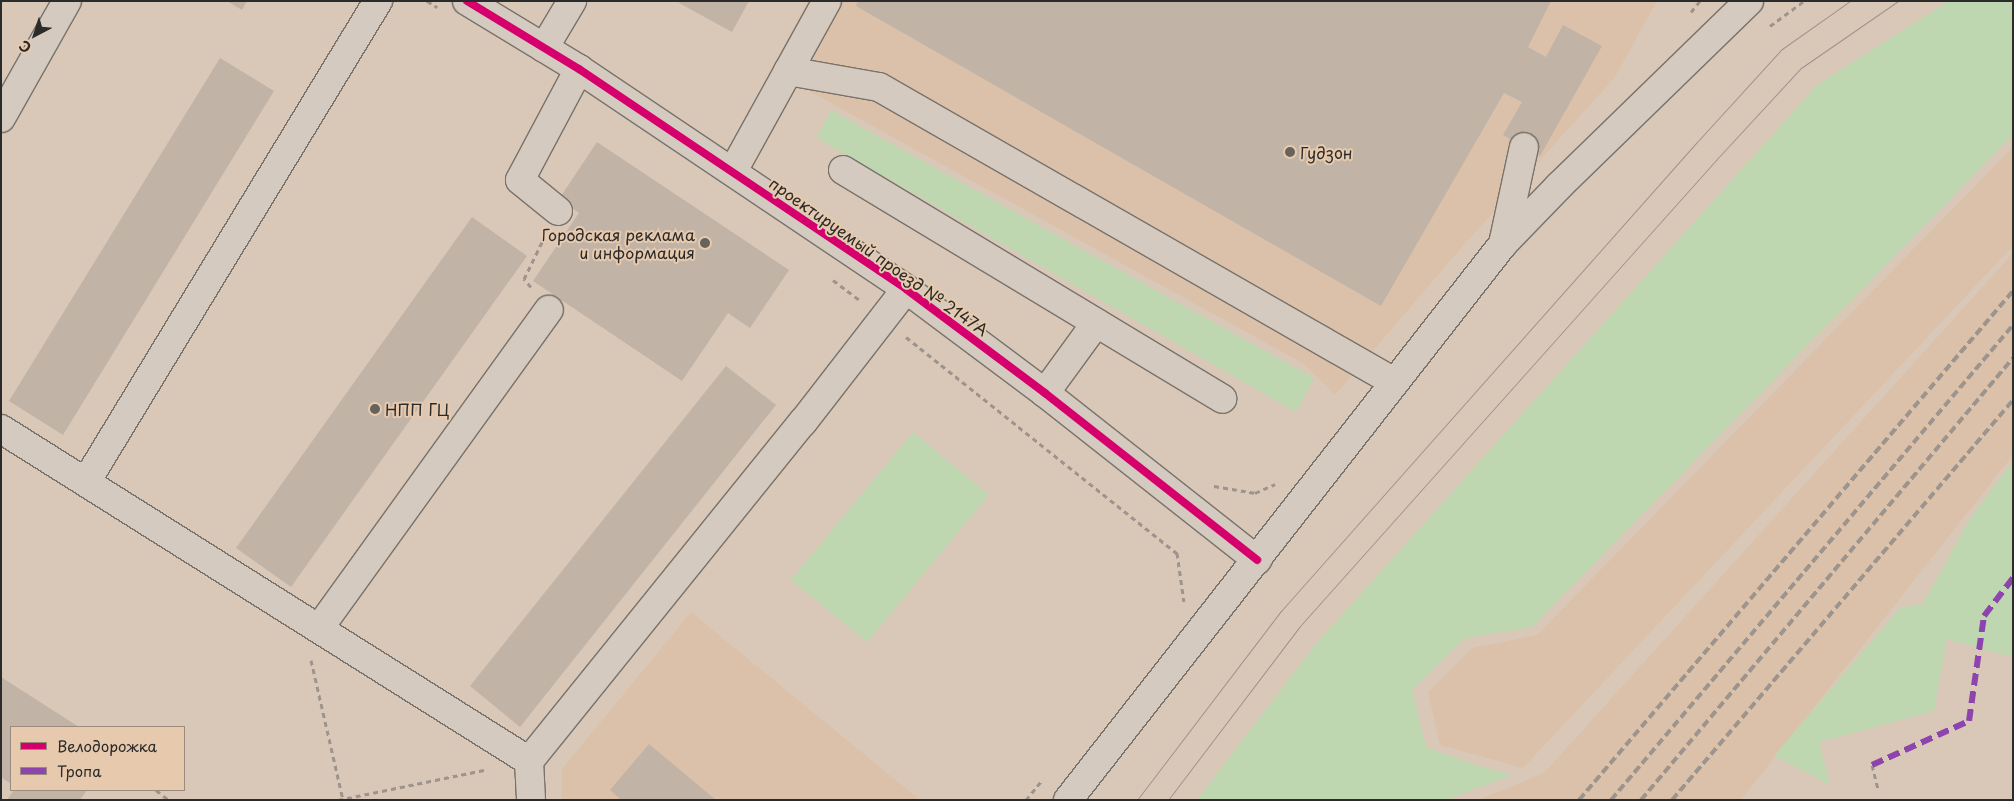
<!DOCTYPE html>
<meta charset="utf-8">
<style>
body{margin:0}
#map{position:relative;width:2014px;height:801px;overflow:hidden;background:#d9c8b8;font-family:"Playpen Sans",sans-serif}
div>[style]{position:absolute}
.built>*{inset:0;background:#dbc1aa}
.green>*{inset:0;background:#bed7b0}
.building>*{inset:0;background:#c1b3a6}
.path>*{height:3px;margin-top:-1.5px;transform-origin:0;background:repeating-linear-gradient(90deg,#9c948d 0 5px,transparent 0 9px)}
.roads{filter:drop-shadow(1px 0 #79726a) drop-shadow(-1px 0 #79726a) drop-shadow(0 1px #79726a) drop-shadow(0 -1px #79726a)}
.minor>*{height:28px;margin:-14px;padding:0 14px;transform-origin:14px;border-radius:14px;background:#d5cac0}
.major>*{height:28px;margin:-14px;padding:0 14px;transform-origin:14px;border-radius:14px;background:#d5cac0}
.tram>*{height:1px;margin:-0.5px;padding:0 0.5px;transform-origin:0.5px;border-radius:0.5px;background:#9c948d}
.rail>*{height:4px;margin-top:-2px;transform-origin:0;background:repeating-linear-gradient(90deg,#9c948d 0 8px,transparent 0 12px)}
.quiet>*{height:6px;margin-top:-3px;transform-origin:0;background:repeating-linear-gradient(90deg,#8e44ad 0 12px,transparent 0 18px)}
.cycleway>*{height:8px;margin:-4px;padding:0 4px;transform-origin:4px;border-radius:4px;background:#d6006c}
.dots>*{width:14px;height:14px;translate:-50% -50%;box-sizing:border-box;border:2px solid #e7caae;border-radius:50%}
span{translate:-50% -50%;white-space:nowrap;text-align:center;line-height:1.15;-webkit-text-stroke:4px #e7caae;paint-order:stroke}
.poi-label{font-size:16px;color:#2b2b2b}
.left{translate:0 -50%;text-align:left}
.right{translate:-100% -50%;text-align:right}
.street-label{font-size:16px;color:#2b2b2b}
.frame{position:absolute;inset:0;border:2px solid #2b2b2b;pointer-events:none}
.legend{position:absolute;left:10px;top:726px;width:175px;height:65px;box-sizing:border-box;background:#e7caae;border:1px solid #9c8a7a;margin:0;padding:6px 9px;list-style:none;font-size:15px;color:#2b2b2b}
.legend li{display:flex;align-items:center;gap:10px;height:25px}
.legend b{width:25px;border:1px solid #9c8a7a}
.north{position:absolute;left:10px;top:10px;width:50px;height:50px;-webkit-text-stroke:4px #e7caae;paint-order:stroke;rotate:220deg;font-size:14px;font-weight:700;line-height:20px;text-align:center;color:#2b2b2b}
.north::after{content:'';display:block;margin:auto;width:18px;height:22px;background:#2b2b2b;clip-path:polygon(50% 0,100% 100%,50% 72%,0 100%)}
</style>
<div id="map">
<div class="built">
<div style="clip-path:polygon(808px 1px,1657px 1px,1615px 77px,1463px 246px,1335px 395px,1304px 364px,771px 70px)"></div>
<div style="clip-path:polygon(2013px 147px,2013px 246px,1523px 768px,1440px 745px,1428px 692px,1472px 648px,1537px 635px)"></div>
<div style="clip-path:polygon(2013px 253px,2013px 455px,1741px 800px,1478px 800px,1544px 773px)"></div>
<div style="clip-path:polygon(691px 612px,920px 800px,562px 800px,562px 769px)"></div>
</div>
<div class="green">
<div style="clip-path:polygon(1949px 1px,2013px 1px,2013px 135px,1532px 627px,1465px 638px,1412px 690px,1426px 747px,1478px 766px,1513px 775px,1445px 800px,1197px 800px,1315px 645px,1818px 84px)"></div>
<div style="clip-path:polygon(831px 110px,1314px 378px,1296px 412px,817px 138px)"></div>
<div style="clip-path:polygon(913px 432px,989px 495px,867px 642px,791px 580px)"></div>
<div style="clip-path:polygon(2013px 461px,2013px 654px,2007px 656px,1947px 639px,1934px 711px,1819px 742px,1830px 785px,1774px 756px,1901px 607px,1922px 605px,1971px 517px)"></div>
</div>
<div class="building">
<div style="clip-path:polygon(227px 1px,247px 1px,242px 10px)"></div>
<div style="clip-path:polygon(680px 1px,749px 1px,732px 32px,679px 3px)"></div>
<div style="clip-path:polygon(858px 1px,1551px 1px,1528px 47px,1546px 57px,1563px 25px,1602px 46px,1540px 156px,1503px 135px,1522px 102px,1504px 93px,1381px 306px,856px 6px)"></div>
<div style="clip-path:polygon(220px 58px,274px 91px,63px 435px,9px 401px)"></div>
<div style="clip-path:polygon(597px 142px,789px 270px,750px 328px,728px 313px,682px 381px,533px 281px,579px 213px,559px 199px)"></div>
<div style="clip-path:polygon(472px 217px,527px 256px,291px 587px,236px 548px)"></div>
<div style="clip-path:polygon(726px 366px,776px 405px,520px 727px,470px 686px)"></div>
<div style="clip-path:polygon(1px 677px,79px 727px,11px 727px,11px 784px,1px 777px)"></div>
<div style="clip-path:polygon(649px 744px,716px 800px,621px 800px,610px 790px)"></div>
<div style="clip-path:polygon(14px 790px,87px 790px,80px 800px,7px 800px)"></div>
</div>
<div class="path">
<div style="left:427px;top:1px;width:12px;rotate:31deg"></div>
<div style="left:1691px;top:12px;width:14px;rotate:-51deg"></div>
<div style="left:1770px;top:26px;width:42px;rotate:-36.3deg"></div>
<div style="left:833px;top:280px;width:34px;rotate:37deg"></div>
<div style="left:531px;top:287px;width:11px;rotate:-131deg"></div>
<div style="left:524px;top:279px;width:46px;rotate:-64deg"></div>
<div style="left:906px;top:337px;width:347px;rotate:38.6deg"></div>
<div style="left:1177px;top:553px;width:49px;rotate:81.9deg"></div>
<div style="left:1214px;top:486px;width:42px;rotate:9.7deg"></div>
<div style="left:1255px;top:493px;width:22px;rotate:-24deg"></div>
<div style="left:311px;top:660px;width:144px;rotate:77.1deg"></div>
<div style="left:1872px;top:765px;width:25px;rotate:76deg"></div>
<div style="left:156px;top:790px;width:16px;rotate:38deg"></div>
<div style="left:338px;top:800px;width:149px;rotate:-11.6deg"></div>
<div style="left:1026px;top:800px;width:27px;rotate:-51deg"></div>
</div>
<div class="roads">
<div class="minor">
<div style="left:467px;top:1px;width:131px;rotate:31.3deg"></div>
<div style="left:579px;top:69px;width:394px;rotate:33.9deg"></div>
<div style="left:906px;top:289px;width:174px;rotate:36.8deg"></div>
<div style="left:1045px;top:393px;width:270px;rotate:38.2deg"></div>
<div style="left:544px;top:48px;width:55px;rotate:-59.2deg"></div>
<div style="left:788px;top:71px;width:92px;rotate:10deg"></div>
<div style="left:879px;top:87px;width:594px;rotate:29.8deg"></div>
<div style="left:1px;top:118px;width:134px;rotate:-60.6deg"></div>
<div style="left:843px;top:170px;width:443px;rotate:31.1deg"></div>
<div style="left:733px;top:171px;width:194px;rotate:-61.1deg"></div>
<div style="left:558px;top:211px;width:49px;rotate:-140.8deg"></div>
<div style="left:520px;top:180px;width:126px;rotate:-62deg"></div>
<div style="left:1503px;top:244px;width:99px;rotate:-77.8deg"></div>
<div style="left:1045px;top:393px;width:87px;rotate:-53.9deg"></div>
<div style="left:1px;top:429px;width:624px;rotate:32.16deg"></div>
<div style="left:529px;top:761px;width:39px;rotate:87deg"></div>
<div style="left:86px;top:482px;width:563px;rotate:-58.74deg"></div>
<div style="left:320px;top:627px;width:391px;rotate:-54.2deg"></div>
<div style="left:529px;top:761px;width:436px;rotate:-51.1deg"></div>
<div style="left:803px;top:422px;width:168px;rotate:-52.2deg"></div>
</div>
<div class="major">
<div style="left:1068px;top:800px;width:706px;rotate:-51.96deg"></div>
<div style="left:1503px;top:244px;width:81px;rotate:-46deg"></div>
<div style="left:1559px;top:186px;width:265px;rotate:-44.2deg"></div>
</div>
</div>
<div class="tram">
<div style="left:1137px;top:800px;width:238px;rotate:-52.7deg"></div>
<div style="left:1281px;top:611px;width:627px;rotate:-48.43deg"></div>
<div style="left:1697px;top:142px;width:126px;rotate:-47.6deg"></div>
<div style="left:1782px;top:49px;width:83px;rotate:-35.2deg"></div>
<div style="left:1168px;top:800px;width:218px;rotate:-52.8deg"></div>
<div style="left:1300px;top:626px;width:625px;rotate:-48.24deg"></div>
<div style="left:1716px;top:160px;width:125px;rotate:-47.3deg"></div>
<div style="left:1801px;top:68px;width:118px;rotate:-34.6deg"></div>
</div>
<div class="rail">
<div style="left:1579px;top:800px;width:669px;rotate:-49.55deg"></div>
<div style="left:1611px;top:800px;width:622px;rotate:-49.76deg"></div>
<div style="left:1641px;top:800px;width:578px;rotate:-49.92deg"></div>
<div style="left:1672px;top:800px;width:526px;rotate:-49.55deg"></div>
</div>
<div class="quiet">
<div style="left:1872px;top:765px;width:107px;rotate:-24.4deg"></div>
<div style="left:1969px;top:721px;width:106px;rotate:-81.9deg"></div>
<div style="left:1984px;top:616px;width:48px;rotate:-52.7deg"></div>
</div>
<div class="cycleway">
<div style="left:467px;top:1px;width:131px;rotate:31.3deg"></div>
<div style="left:579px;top:69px;width:394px;rotate:33.9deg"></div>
<div style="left:906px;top:289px;width:174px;rotate:36.8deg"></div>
<div style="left:1045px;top:393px;width:270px;rotate:38.2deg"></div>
</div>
<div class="dots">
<div style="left:1290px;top:152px;background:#68625c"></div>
<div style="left:705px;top:243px;background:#68625c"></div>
<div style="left:375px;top:409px;background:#68625c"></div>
</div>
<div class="poi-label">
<span class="left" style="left:1300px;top:152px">Гудзон</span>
<span class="right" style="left:695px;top:243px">Городская реклама<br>и информация</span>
<span class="left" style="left:385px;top:409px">НПП ГЦ</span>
</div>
<div class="street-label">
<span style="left:879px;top:256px;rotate:35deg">проектируемый проезд № 2147А</span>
</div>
<div class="frame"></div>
<ul class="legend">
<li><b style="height:6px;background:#d6006c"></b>Велодорожка</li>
<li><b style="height:6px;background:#8e44ad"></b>Тропа</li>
</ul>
<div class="north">С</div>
</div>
